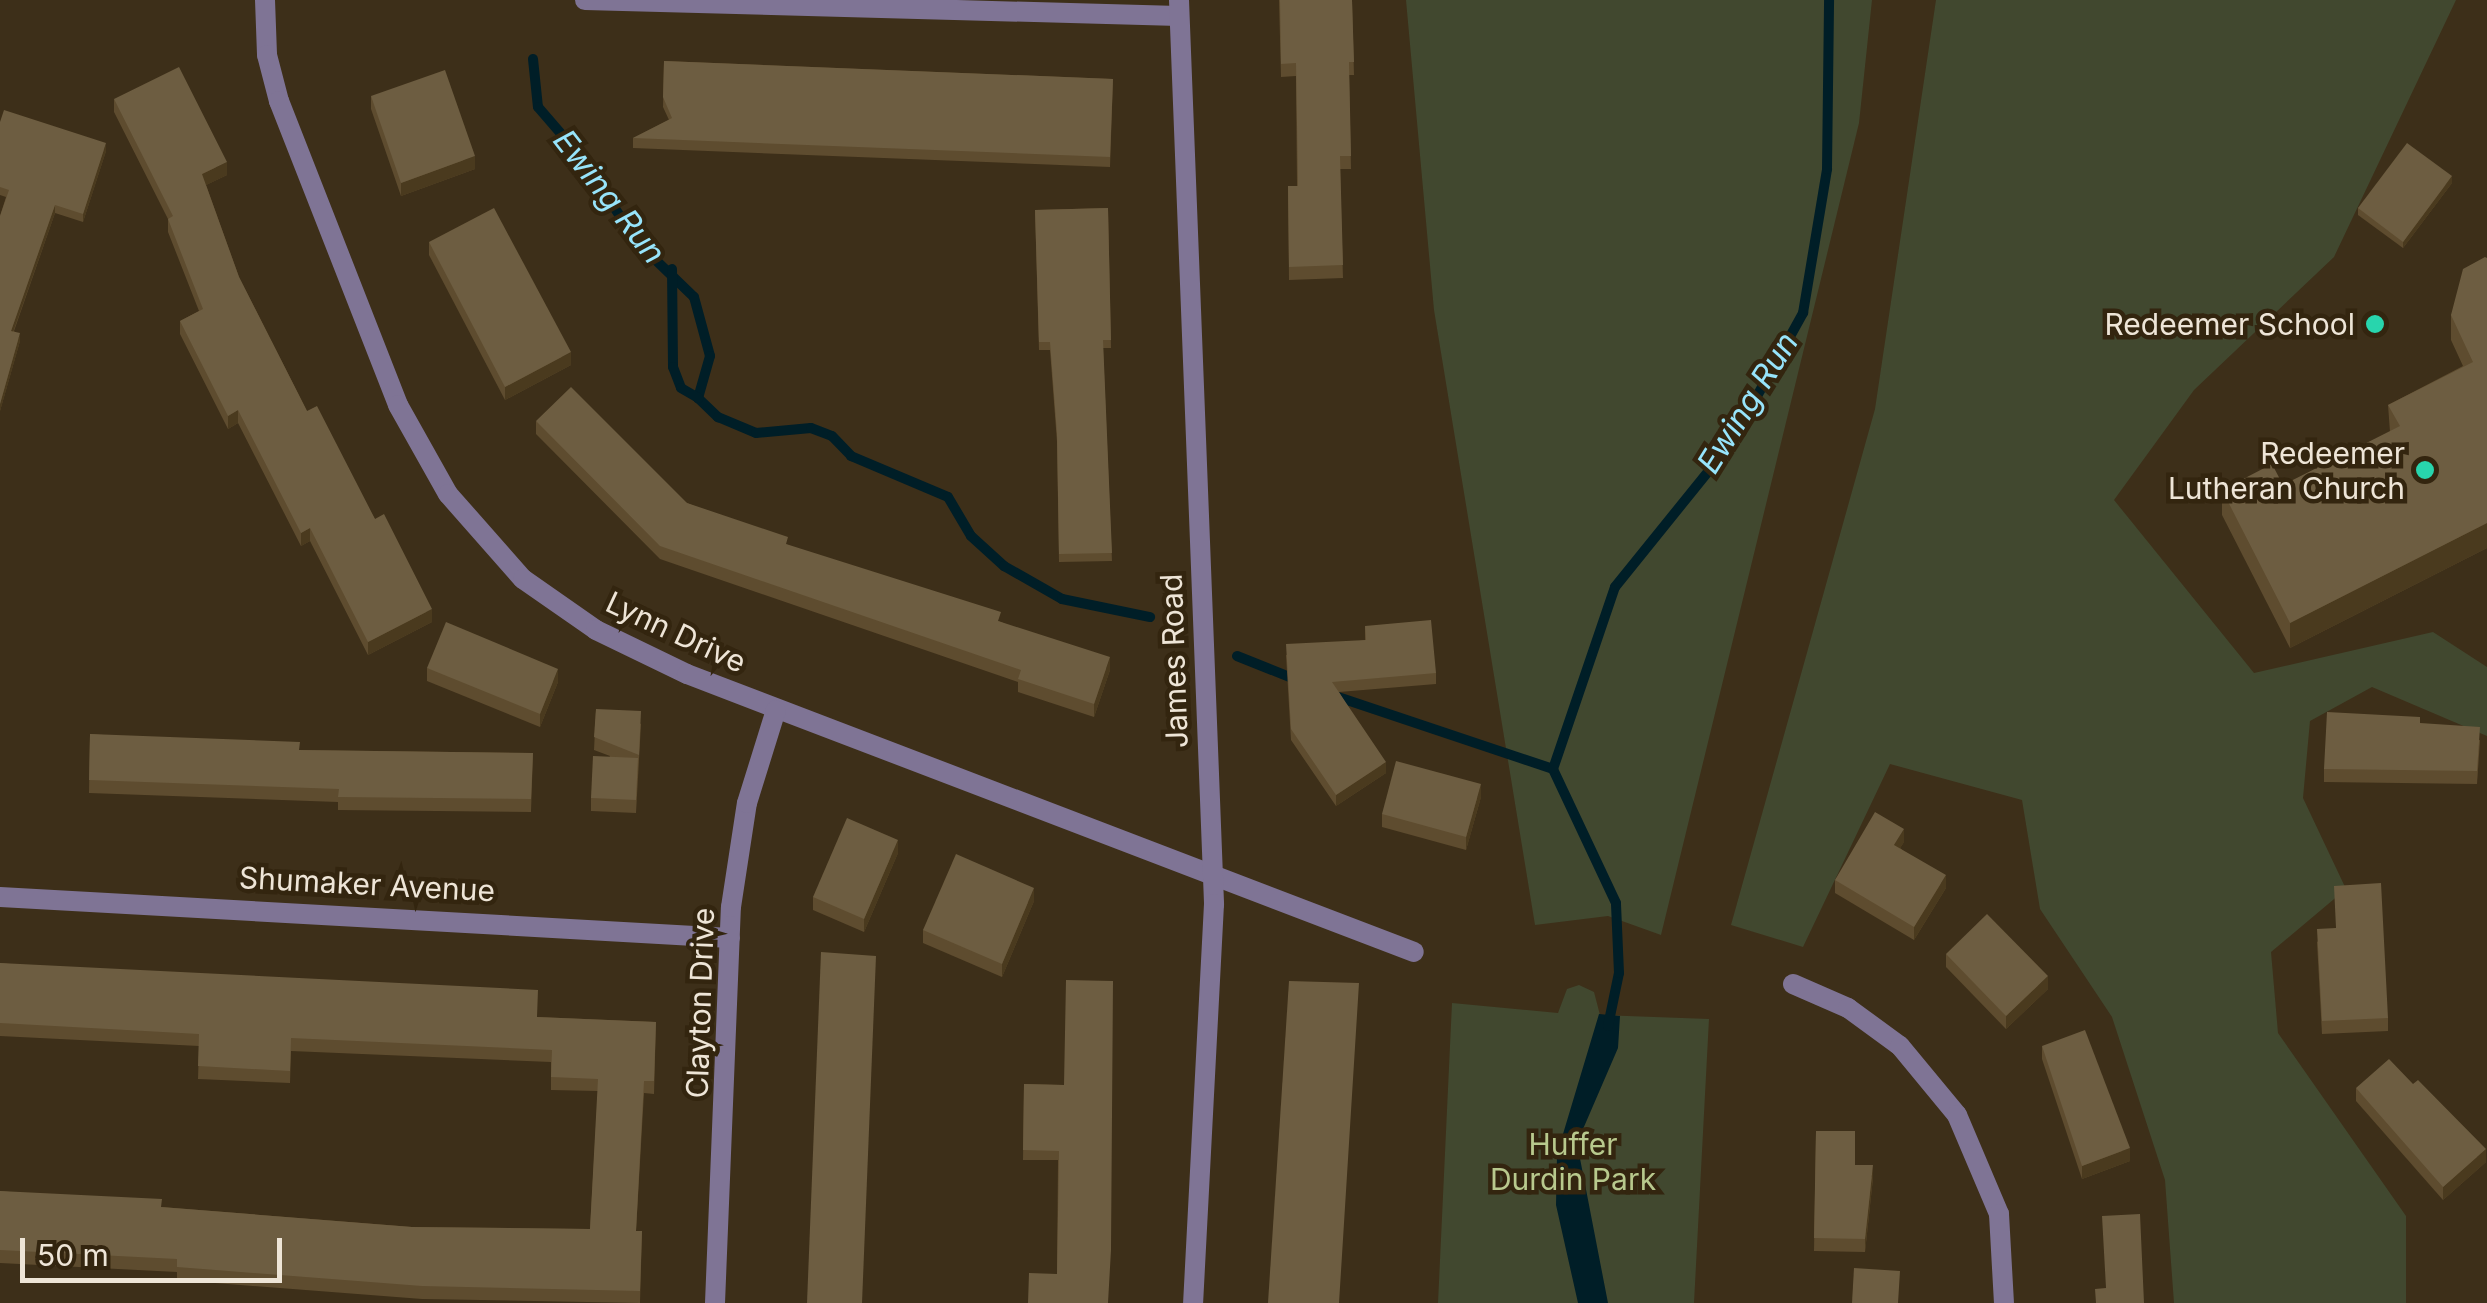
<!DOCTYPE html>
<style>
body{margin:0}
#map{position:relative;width:2487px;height:1303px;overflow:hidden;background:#3d2f19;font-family:Inter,sans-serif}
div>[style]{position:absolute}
.green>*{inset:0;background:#41482f}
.water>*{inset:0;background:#001e27}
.stream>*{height:10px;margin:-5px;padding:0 5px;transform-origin:5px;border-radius:5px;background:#001e27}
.street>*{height:20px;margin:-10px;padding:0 10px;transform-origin:10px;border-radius:10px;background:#7f7495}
.wall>*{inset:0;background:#5e4c2f}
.shaded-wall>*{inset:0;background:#4a3a1e}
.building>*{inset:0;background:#6d5d41}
.dots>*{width:28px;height:28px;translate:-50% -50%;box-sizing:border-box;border:5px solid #33250f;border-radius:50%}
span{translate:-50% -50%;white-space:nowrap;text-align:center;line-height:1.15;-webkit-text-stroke:9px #33250f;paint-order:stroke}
.poi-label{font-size:30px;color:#eee5d7}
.right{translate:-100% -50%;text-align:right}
.street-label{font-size:30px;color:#eee5d7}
.park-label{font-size:30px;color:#b8c98d}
.water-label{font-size:32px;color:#97e4fb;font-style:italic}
.scale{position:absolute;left:20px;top:1238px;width:262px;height:45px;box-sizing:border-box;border:5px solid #eee5d7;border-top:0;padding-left:12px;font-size:30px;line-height:35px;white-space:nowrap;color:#eee5d7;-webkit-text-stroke:8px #33250f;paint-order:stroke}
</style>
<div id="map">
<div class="green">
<div style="clip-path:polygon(1406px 0,1872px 0,1859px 123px,1661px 935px,1608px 916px,1535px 925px,1434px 310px)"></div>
<div style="clip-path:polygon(1936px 0,2456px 0,2334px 257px,2194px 390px,2114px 500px,2254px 673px,2433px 632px,2487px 667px,2487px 736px,2372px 687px,2310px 721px,2303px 798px,2346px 889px,2271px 952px,2278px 1033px,2406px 1216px,2406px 1303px,2174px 1303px,2165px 1180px,2112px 1017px,2040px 909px,2022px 800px,1890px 764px,1803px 947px,1731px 925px,1875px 409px)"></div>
<div style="clip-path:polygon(1579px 985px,1594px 992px,1600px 1015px,1709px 1019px,1694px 1303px,1438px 1303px,1452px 1003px,1558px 1013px,1567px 989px)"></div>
</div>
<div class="water">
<div style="clip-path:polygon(1599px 1014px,1620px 1016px,1618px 1048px,1577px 1143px,1608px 1303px,1578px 1303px,1556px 1205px,1557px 1154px)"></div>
</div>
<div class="stream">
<div style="left:533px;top:59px;width:48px;rotate:84.1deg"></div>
<div style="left:538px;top:107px;width:67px;rotate:49.2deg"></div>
<div style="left:582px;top:158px;width:100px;rotate:56.8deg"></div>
<div style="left:637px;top:242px;width:79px;rotate:44deg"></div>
<div style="left:694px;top:297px;width:61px;rotate:74.8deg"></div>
<div style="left:710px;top:356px;width:44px;rotate:105.9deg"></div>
<div style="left:698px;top:398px;width:28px;rotate:44deg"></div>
<div style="left:718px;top:417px;width:41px;rotate:22.8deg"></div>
<div style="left:756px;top:433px;width:55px;rotate:-5.2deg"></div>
<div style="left:811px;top:428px;width:22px;rotate:21deg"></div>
<div style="left:832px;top:436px;width:28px;rotate:46deg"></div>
<div style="left:851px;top:456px;width:105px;rotate:22.9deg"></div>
<div style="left:948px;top:497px;width:45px;rotate:59.5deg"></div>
<div style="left:971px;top:536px;width:45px;rotate:42.3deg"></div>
<div style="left:1004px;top:566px;width:67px;rotate:29.6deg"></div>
<div style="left:1062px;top:599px;width:90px;rotate:11.6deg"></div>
<div style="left:672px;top:269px;width:98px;rotate:89.4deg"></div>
<div style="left:673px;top:367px;width:22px;rotate:69deg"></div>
<div style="left:681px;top:388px;width:20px;rotate:30deg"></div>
<div style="left:1237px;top:656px;width:65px;rotate:21.8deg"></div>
<div style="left:1335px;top:696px;width:230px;rotate:18.5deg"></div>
<div style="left:1608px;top:1026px;width:54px;rotate:-78.3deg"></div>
<div style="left:1619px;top:973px;width:70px;rotate:-92.5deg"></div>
<div style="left:1616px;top:903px;width:148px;rotate:-115.2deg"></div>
<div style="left:1553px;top:769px;width:192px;rotate:-71.2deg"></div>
<div style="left:1615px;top:587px;width:185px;rotate:-51.1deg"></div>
<div style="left:1731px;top:443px;width:149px;rotate:-61deg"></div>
<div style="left:1803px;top:313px;width:146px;rotate:-80.5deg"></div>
<div style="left:1827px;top:169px;width:169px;rotate:-89.3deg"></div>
</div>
<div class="street">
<div style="left:265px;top:0;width:55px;rotate:87.9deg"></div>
<div style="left:267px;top:55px;width:48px;rotate:75.4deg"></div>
<div style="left:279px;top:101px;width:326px;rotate:68.6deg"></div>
<div style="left:398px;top:405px;width:102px;rotate:60.7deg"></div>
<div style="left:448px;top:494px;width:113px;rotate:48.6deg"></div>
<div style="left:523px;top:579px;width:89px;rotate:34.9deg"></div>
<div style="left:596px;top:630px;width:101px;rotate:25.8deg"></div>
<div style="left:687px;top:674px;width:778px;rotate:20.93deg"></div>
<div style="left:585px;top:0;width:594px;rotate:1.54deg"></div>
<div style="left:1179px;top:0;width:905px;rotate:87.78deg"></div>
<div style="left:1214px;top:904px;width:400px;rotate:93deg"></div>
<div style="left:0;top:897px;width:731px;rotate:3.21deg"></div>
<div style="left:1793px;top:984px;width:60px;rotate:23.6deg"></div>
<div style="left:1848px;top:1008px;width:64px;rotate:36.2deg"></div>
<div style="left:1900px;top:1046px;width:89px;rotate:50.4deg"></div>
<div style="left:1957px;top:1115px;width:108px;rotate:67deg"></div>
<div style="left:1999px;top:1214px;width:89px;rotate:86.8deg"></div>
<div style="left:715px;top:1303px;width:396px;rotate:-87.7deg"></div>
<div style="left:731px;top:907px;width:105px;rotate:-81.3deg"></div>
<div style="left:747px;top:803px;width:97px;rotate:-72.7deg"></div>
</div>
<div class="wall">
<div style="clip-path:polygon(1279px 0,1352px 0,1354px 75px,1349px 75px,1351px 169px,1340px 169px,1343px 278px,1289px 280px,1288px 186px,1297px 186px,1296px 76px,1281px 77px)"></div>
<div style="clip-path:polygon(664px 61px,1113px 79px,1110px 167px,633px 148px,633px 138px,669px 120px,663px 107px)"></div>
<div style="clip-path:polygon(371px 96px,475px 169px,401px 196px,371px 109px)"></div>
<div style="clip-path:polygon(114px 99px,227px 175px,206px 185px,239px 277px,307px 411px,375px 519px,432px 622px,368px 655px,310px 541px,301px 546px,238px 423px,228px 429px,180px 334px,180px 321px,199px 311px,168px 232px,168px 219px,114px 112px)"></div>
<div style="clip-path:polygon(0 122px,106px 151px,83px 222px,55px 213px,14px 331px,20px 341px,0 411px,0 216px,6px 197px,0 195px)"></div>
<div style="clip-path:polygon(2452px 183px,2403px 248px,2358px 215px,2358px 208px)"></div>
<div style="clip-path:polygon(1108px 208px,1111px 348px,1103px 348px,1112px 561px,1059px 562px,1057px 442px,1050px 350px,1039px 350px,1035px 210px)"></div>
<div style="clip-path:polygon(429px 242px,571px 365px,505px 400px,429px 255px)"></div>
<div style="clip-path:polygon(2485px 257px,2487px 548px,2290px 648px,2222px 515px,2222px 490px,2283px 485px,2390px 432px,2388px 405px,2463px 366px,2451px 340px,2451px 315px)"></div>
<div style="clip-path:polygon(536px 421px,687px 503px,788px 545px,1001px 622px,1110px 670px,1094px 717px,1018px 692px,1018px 682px,660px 559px,536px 434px)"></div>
<div style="clip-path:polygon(1365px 626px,1436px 673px,1436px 684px,1339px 692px,1386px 773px,1336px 806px,1291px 740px,1286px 655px,1365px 640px)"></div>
<div style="clip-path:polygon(427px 668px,558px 682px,540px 727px,427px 681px)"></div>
<div style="clip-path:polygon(596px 709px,641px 724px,636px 813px,591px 811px,591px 798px,610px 756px,594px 750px)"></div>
<div style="clip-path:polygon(90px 734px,299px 750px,533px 753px,531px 812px,338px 810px,338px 802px,89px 793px)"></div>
<div style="clip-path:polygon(2480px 740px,2477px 784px,2324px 782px,2324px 769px)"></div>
<div style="clip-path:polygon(1481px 797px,1466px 850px,1382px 827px,1382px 814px)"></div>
<div style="clip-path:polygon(1904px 842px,1900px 848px,1946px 888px,1914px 940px,1835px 893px,1835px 880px)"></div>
<div style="clip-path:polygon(898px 853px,864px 932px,813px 910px,813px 897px)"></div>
<div style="clip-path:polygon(1034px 901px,1002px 977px,923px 943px,923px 930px)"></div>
<div style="clip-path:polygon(2335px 928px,2388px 1018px,2388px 1031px,2322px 1034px,2317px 942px)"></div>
<div style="clip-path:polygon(1946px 954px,2048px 989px,2006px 1029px,1946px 967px)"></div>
<div style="clip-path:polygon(0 963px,537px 1017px,656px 1022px,654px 1094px,644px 1093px,636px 1231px,642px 1231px,640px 1303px,422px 1299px,177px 1280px,177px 1272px,0 1263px,0 1191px,161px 1207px,412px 1227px,590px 1229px,598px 1091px,551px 1090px,551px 1062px,291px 1051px,290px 1083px,198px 1079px,199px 1046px,0 1036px)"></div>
<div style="clip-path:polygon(1113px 981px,1057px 1274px,1058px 1160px,1023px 1160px,1024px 1084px,1064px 1085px)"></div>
<div style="clip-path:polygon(2042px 1046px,2130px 1161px,2082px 1179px,2042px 1059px)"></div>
<div style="clip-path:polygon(2356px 1088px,2486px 1162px,2443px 1200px,2356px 1101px)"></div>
<div style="clip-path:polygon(1816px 1131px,1855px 1165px,1873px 1178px,1865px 1252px,1814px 1251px)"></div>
</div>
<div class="shaded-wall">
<div style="clip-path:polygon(106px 143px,106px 151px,83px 222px,83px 214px)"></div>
<div style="clip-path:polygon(475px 156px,475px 169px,401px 196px,401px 183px)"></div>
<div style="clip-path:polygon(227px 162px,227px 175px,202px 187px,202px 174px)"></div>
<div style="clip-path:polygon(2452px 176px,2452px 183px,2403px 248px,2403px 242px)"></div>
<div style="clip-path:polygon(55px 205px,55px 213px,11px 338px,11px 331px)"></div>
<div style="clip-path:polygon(20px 333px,20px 341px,0 411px,0 404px)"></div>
<div style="clip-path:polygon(571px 352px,571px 365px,505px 400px,505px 387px)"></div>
<div style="clip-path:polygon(238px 410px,238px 423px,228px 429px,228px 416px)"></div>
<div style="clip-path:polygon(2487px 523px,2487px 548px,2290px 648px,2290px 623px)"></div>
<div style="clip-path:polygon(310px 528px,310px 541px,301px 546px,301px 533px)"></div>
<div style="clip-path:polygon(432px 609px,432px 622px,368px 655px,368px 642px)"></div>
<div style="clip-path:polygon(1110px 657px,1110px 670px,1094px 717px,1094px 704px)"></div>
<div style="clip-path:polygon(558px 669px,558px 682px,540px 727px,540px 714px)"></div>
<div style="clip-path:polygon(1386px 762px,1386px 773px,1336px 806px,1336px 795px)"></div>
<div style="clip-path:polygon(1481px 784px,1481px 797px,1466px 850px,1466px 837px)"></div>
<div style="clip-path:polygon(1904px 829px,1904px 842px,1894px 858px,1894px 845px)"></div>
<div style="clip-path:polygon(898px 840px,898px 853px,864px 932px,864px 919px)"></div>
<div style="clip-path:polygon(1946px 875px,1946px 888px,1914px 940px,1914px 927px)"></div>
<div style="clip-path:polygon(1034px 888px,1034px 901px,1002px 977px,1002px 964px)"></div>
<div style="clip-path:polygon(2048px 976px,2048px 989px,2006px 1029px,2006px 1016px)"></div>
<div style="clip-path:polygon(2130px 1148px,2130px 1161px,2082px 1179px,2082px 1166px)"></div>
<div style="clip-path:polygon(2486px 1149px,2486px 1162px,2443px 1200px,2443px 1187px)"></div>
<div style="clip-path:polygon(1873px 1165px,1873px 1178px,1865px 1252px,1865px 1239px)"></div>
</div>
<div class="building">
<div style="clip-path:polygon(1280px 0,1352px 0,1354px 62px,1349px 62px,1351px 156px,1340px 156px,1343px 265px,1289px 267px,1288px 186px,1298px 186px,1296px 63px,1281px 64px)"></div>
<div style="clip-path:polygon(664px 61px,1113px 79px,1110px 157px,633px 138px,672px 118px,663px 97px)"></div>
<div style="clip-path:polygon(179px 67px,227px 162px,202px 174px,239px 277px,307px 411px,317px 406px,375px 519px,384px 514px,432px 609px,368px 642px,310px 528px,301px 533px,238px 410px,228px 416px,180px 321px,203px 309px,168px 219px,173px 216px,114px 99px)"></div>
<div style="clip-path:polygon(445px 70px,475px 156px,401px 183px,371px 96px)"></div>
<div style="clip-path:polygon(4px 110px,106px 143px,83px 214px,55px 205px,11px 331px,20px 333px,0 404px,0 216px,9px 190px,0 187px,0 122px)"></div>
<div style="clip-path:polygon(2407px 143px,2452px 176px,2403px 242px,2358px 208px)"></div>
<div style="clip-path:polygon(494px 208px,571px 352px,505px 387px,429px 242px)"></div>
<div style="clip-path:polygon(1108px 208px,1111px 340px,1103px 340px,1112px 553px,1059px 554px,1057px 434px,1050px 342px,1039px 342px,1035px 210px)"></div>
<div style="clip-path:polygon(2485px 257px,2487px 258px,2487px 523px,2290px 623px,2222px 490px,2272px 464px,2283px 485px,2400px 426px,2388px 405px,2473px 362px,2451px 315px,2463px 269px)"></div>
<div style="clip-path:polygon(571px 387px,687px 503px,788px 537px,786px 544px,1001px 612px,998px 621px,1110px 657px,1094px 704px,1018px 679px,1021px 670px,660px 546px,536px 421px)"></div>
<div style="clip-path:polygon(1431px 620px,1436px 673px,1332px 682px,1386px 762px,1336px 795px,1291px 729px,1286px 644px,1366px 640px,1365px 626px)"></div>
<div style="clip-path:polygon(446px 622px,558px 669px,540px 714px,427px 668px)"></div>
<div style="clip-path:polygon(596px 709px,641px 711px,639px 755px,594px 737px)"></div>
<div style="clip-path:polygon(2327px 712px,2420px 717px,2420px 723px,2480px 727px,2477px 771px,2324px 769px)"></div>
<div style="clip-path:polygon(90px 734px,300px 742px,299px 750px,533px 753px,531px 799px,338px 797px,339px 789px,89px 780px)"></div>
<div style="clip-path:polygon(593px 756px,638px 758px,636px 800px,591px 798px)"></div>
<div style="clip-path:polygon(1396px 761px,1481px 784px,1466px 837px,1382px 814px)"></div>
<div style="clip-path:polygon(1875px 812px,1904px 829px,1894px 845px,1946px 875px,1914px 927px,1835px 880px)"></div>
<div style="clip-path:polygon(847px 818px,898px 840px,864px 919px,813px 897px)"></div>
<div style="clip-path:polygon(956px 854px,1034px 888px,1002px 964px,923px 930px)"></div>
<div style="clip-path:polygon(2381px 883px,2388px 1018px,2322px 1021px,2317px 929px,2336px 928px,2334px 886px)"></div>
<div style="clip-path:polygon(1987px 914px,2048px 976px,2006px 1016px,1946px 954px)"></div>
<div style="clip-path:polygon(821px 952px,876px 956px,862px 1303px,807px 1303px)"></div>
<div style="clip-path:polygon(0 963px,538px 990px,537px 1017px,656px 1022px,654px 1081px,644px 1081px,636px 1231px,642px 1231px,640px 1291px,422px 1286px,177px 1267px,177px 1259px,0 1250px,0 1191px,162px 1199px,161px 1207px,412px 1227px,590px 1229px,598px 1079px,551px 1077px,552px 1050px,291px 1038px,290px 1071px,198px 1066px,199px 1034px,0 1023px)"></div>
<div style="clip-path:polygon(1066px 980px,1113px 981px,1111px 1250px,1108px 1303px,1028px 1303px,1029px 1273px,1057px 1274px,1059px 1151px,1023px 1150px,1024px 1084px,1064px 1085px)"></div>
<div style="clip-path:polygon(1289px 981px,1359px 983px,1339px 1303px,1268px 1303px)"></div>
<div style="clip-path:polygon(2085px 1030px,2130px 1148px,2082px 1166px,2042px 1046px)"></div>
<div style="clip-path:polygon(2389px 1059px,2413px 1084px,2418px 1080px,2486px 1149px,2443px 1187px,2356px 1088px)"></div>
<div style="clip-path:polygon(1816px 1131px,1855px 1131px,1855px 1165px,1873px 1165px,1865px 1239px,1814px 1238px)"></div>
<div style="clip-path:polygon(2140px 1214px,2144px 1303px,2096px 1303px,2095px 1289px,2106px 1288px,2102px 1216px)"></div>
<div style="clip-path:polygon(1854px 1268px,1900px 1271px,1898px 1303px,1852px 1303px)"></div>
</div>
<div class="dots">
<div style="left:2375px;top:324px;background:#28d5ad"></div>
<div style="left:2425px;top:470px;background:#28d5ad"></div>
</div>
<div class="poi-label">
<span class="right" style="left:2355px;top:324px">Redeemer School</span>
<span class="right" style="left:2405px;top:470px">Redeemer<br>Lutheran Church</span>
</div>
<div class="street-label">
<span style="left:676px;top:632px;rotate:25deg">Lynn Drive</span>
<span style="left:1174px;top:661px;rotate:-92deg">James Road</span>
<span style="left:367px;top:884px;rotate:3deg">Shumaker Avenue</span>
<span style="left:700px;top:1003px;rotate:-88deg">Clayton Drive</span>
</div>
<div class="park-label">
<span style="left:1573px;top:1161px">Huffer<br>Durdin Park</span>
</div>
<div class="water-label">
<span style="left:609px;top:197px;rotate:52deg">Ewing Run</span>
<span style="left:1748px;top:403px;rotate:-58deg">Ewing Run</span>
</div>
<div class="scale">50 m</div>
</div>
